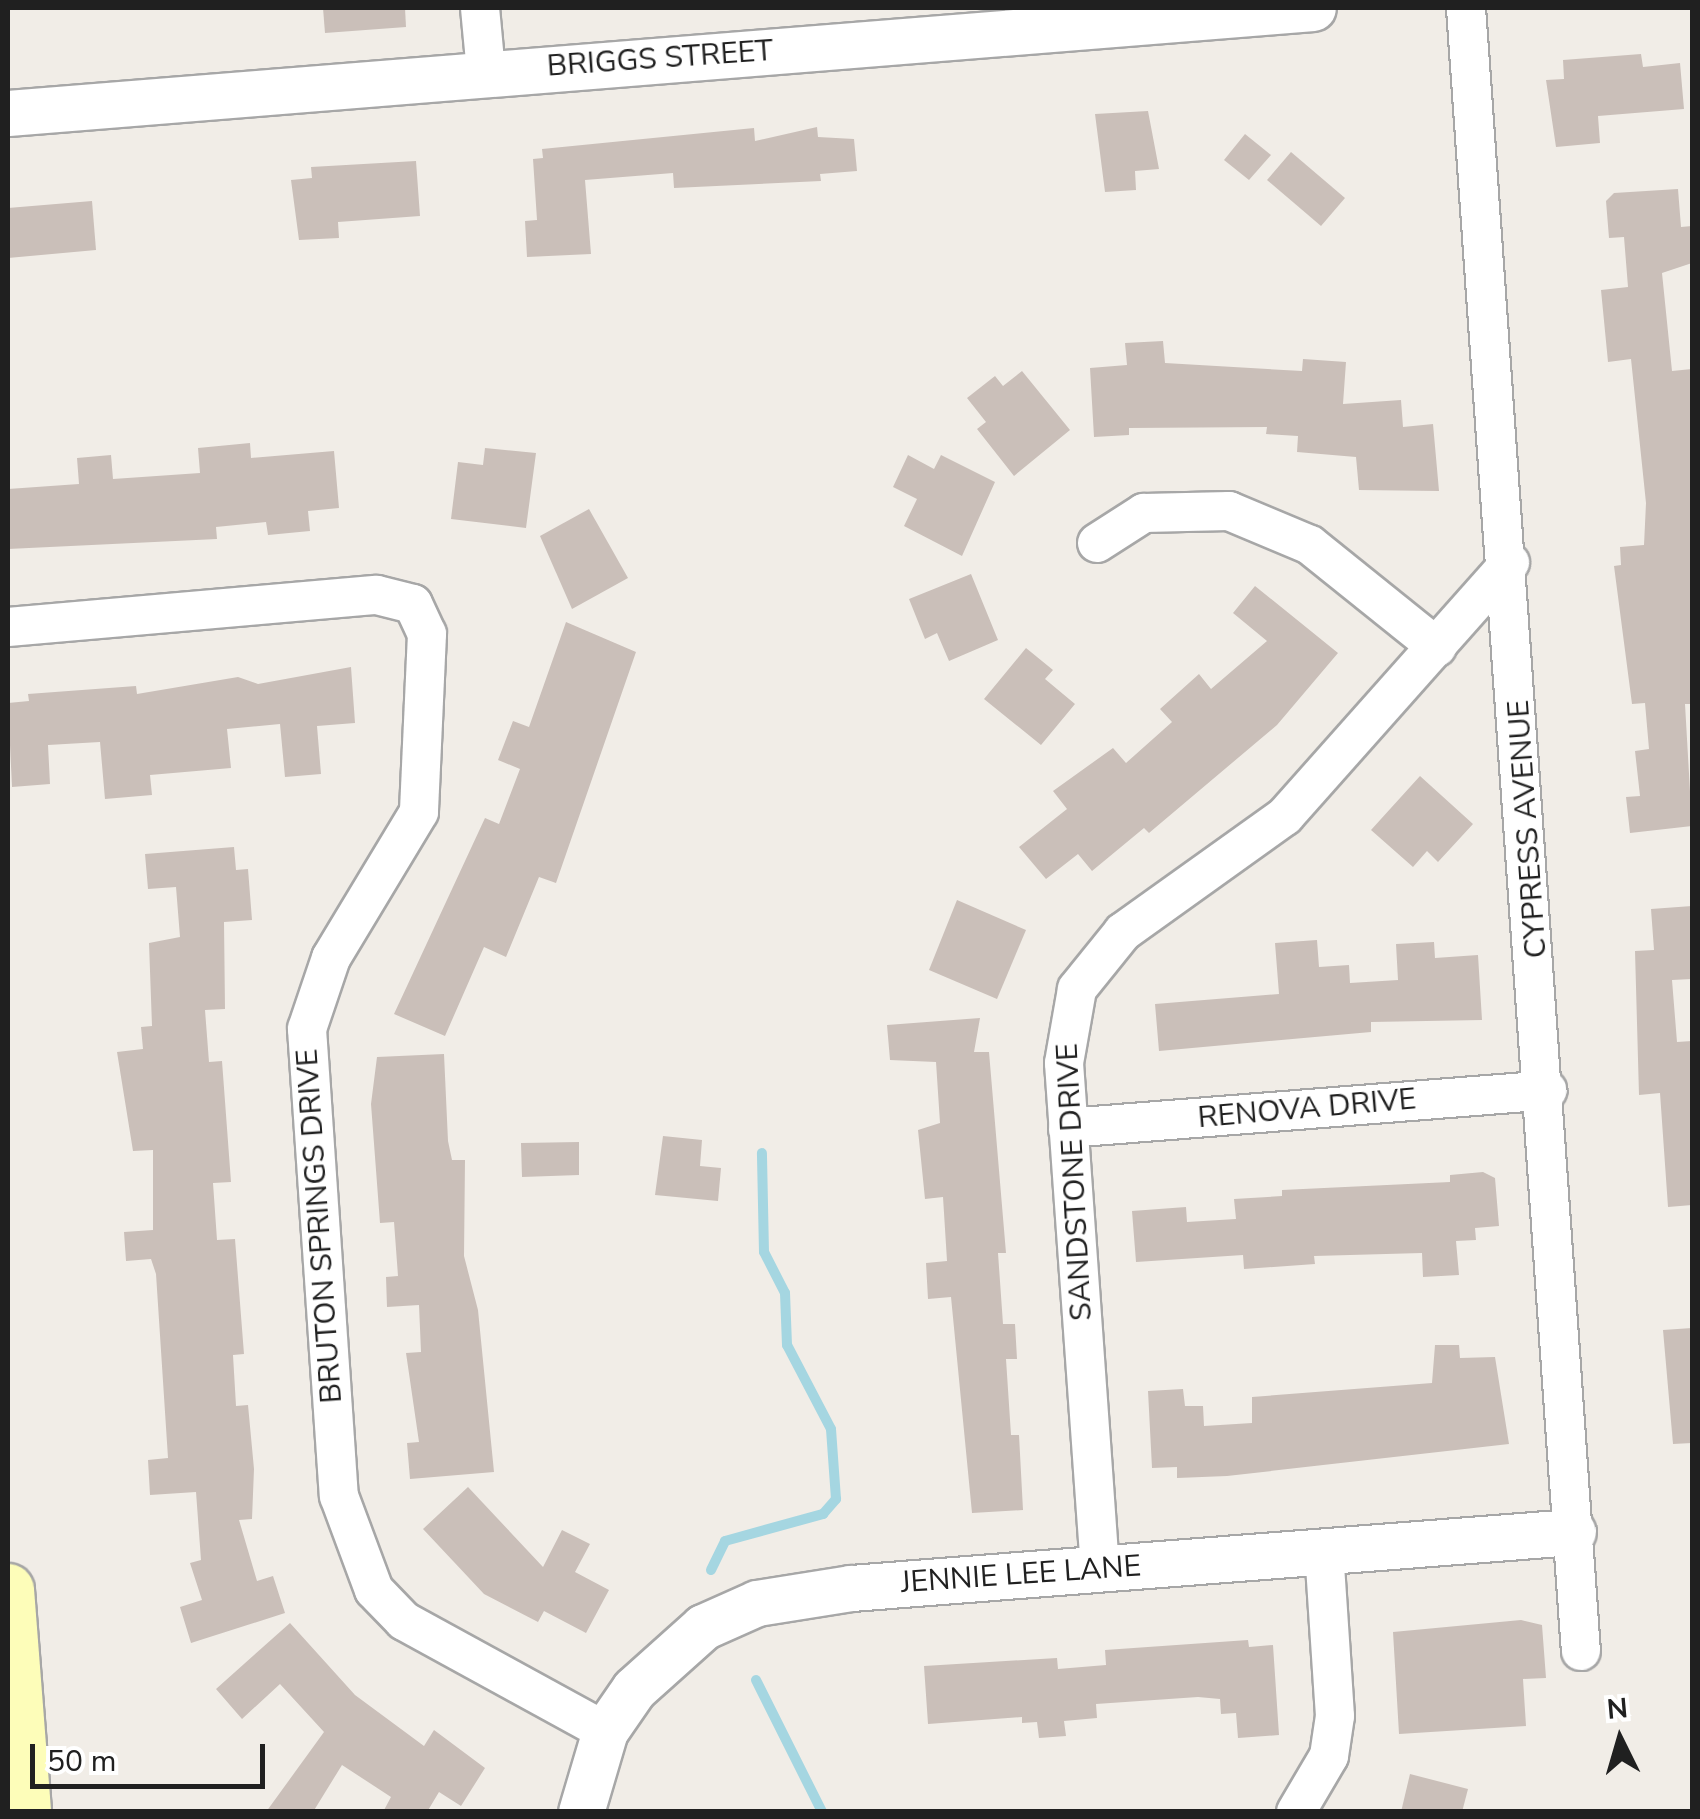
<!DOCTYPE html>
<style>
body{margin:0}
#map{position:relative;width:1700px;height:1819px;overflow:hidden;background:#f1ede7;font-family:"Nunito Sans",sans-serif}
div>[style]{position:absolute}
.stream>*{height:10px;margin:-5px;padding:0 5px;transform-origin:5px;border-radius:5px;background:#a5d6e1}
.building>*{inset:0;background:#cabfb9}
.roads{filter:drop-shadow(2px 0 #a7a7a7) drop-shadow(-2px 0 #a7a7a7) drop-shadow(0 2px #a7a7a7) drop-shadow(0 -2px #a7a7a7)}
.minor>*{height:38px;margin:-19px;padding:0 19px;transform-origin:19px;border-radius:19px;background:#fff}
.tertiary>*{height:45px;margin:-22.5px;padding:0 22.5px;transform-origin:22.5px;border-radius:22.5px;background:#fff}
.secondary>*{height:52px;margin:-26px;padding:0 26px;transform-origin:26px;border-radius:26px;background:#fdfdb9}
span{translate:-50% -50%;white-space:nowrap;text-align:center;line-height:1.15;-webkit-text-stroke:8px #fff;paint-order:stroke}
.street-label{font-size:30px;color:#202020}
.frame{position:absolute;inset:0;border:10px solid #202020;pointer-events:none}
.north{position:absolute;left:1570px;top:1689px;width:100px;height:100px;-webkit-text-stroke:8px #fff;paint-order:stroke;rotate:355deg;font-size:28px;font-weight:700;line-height:40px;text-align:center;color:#202020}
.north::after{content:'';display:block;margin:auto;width:35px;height:45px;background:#202020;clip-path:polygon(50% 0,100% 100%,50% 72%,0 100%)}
.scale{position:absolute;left:30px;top:1744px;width:235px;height:45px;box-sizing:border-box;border:5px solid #202020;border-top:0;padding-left:12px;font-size:30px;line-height:35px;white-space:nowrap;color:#202020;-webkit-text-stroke:8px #fff;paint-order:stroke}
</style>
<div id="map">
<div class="stream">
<div style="left:711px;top:1570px;width:32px;rotate:-64deg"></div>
<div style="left:725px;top:1541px;width:102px;rotate:-15.4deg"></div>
<div style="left:823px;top:1514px;width:20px;rotate:-49deg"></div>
<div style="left:836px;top:1499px;width:70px;rotate:-94.1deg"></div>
<div style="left:831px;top:1429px;width:95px;rotate:-117.6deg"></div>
<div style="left:787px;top:1345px;width:52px;rotate:-92.2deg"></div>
<div style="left:785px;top:1293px;width:46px;rotate:-117.1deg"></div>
<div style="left:764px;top:1252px;width:99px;rotate:-91.2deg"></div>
<div style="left:756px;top:1680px;width:148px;rotate:63.4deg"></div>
</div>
<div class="building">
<div style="clip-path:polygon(323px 8px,405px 8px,406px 27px,325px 33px)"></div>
<div style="clip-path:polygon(1641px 54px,1643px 67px,1680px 63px,1684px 109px,1598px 116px,1600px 143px,1556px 147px,1546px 80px,1564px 79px,1563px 60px)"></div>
<div style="clip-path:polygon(1148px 111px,1159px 169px,1135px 171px,1136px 190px,1105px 192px,1095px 114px)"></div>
<div style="clip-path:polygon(817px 127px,818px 137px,854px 139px,857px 171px,820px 174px,821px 181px,674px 188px,673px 173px,585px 180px,591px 254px,527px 257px,525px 221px,537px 220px,533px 159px,543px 158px,542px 149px,754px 128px,755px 141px)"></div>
<div style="clip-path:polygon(1245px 134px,1271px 155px,1249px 180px,1224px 160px)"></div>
<div style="clip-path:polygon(1291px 152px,1345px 198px,1321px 226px,1267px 180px)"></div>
<div style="clip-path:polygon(416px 161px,420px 216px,338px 222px,339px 238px,299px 240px,291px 180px,312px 178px,311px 167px)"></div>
<div style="clip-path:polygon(1678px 189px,1681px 227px,1692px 226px,1692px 263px,1662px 273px,1672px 371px,1692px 369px,1692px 704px,1685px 704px,1692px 826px,1630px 833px,1626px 797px,1640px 796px,1635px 751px,1649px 749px,1645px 703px,1632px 704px,1614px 566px,1621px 565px,1620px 547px,1644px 545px,1646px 503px,1631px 359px,1608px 362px,1601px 290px,1628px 287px,1624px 237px,1609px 238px,1606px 201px,1614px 193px)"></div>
<div style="clip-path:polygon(92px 201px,96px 250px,8px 258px,8px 208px)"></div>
<div style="clip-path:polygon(1163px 341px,1165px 363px,1302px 371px,1303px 359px,1346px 362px,1343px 404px,1401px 400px,1403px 427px,1433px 424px,1439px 491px,1359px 490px,1356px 457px,1297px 452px,1298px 436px,1266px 434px,1267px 427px,1129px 428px,1129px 435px,1094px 437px,1090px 368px,1127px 365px,1125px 343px)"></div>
<div style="clip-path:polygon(1022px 371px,1070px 430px,1014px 476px,977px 429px,986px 422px,967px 398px,995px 376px,1003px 386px)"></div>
<div style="clip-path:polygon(250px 443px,251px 458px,334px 451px,339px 508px,308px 511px,310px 531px,268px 535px,266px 522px,216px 527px,217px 539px,8px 549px,8px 489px,79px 484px,77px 458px,111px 455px,113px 479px,200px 473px,198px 448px)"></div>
<div style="clip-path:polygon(485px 448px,536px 453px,526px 528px,451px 519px,458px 462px,483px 465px)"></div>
<div style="clip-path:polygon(908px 455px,934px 469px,941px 455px,995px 482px,962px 556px,904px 526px,917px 499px,893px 487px)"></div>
<div style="clip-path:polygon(589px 509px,628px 578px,572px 609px,540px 536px)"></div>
<div style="clip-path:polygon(971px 574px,998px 640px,949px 661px,937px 633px,925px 639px,909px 599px)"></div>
<div style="clip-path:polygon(1255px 586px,1338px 653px,1277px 725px,1149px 833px,1144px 828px,1092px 871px,1078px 854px,1046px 879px,1019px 847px,1067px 809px,1053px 791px,1113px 748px,1126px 763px,1172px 722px,1160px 709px,1199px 674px,1211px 689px,1267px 641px,1233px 613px)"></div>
<div style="clip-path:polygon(566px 622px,636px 652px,556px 883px,539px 877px,506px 957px,484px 947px,445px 1036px,394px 1014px,485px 818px,499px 824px,520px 769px,498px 760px,513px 721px,529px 727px)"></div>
<div style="clip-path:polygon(1026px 648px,1053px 670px,1045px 679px,1075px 704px,1041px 745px,984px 699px)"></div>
<div style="clip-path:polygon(351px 667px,355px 723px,317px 726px,321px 774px,285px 777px,280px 724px,227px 729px,231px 768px,150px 775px,152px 795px,105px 799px,100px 742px,48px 745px,50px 784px,12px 787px,8px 703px,29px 701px,28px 694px,136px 686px,137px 694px,238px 677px,258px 684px)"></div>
<div style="clip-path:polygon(1420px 776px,1473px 824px,1438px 862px,1427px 851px,1413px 867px,1371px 830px)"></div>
<div style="clip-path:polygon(234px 847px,236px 870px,248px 869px,252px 920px,224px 922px,225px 1009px,205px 1010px,209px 1062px,222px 1061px,231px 1182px,213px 1183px,217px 1240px,235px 1239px,244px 1354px,233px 1355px,236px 1406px,248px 1405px,254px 1469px,252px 1519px,239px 1520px,257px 1581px,273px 1576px,285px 1613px,191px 1643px,180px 1607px,202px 1600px,190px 1563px,201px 1560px,196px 1492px,150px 1495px,148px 1460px,168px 1458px,156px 1274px,151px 1259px,126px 1261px,124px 1232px,153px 1230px,153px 1150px,133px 1151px,117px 1052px,143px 1049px,141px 1027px,152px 1026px,149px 943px,180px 937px,176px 887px,148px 889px,145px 854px)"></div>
<div style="clip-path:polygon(957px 900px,1026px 930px,997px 999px,929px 970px)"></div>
<div style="clip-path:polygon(1692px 906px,1692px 979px,1672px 980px,1677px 1042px,1692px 1041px,1692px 1205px,1668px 1207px,1660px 1093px,1639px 1095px,1635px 951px,1654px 950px,1651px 909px)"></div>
<div style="clip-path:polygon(1317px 940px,1319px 967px,1349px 965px,1350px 983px,1398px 980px,1396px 944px,1434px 942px,1435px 958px,1478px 955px,1482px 1020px,1371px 1022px,1371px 1032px,1159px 1051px,1155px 1004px,1279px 994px,1275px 943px)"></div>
<div style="clip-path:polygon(980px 1018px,974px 1052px,989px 1052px,1006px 1253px,998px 1253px,1003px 1324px,1015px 1324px,1017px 1359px,1006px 1359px,1011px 1435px,1019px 1435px,1023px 1510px,972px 1513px,951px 1297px,928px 1299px,926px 1263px,947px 1261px,943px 1197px,925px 1199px,918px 1130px,940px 1123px,936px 1062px,890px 1060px,887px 1025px)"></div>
<div style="clip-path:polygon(444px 1054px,448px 1141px,452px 1160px,465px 1160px,464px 1256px,478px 1310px,494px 1472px,410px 1479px,407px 1443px,419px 1442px,406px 1353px,421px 1352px,419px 1305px,387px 1307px,386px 1277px,398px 1276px,394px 1222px,380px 1223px,371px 1104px,377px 1057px)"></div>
<div style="clip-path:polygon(663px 1136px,702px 1140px,700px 1166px,721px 1168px,718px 1201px,655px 1195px)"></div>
<div style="clip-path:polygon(579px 1142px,579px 1175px,522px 1177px,521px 1143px)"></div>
<div style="clip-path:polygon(1483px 1172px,1495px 1178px,1499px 1226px,1475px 1228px,1476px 1240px,1456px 1241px,1459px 1275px,1423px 1277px,1422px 1253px,1314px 1256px,1315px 1264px,1244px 1269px,1243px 1255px,1136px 1262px,1132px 1211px,1186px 1207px,1187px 1222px,1236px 1219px,1234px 1199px,1282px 1196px,1282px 1190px,1450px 1182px,1450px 1175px)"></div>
<div style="clip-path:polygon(1692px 1328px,1692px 1443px,1673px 1444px,1663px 1330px)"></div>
<div style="clip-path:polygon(1435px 1345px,1459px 1345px,1460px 1358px,1495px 1357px,1509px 1444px,1227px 1476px,1177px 1478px,1177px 1467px,1152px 1468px,1148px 1391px,1183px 1389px,1185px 1406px,1203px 1406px,1204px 1426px,1252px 1423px,1252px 1397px,1432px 1383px)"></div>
<div style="clip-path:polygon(468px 1487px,543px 1567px,562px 1530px,590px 1544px,575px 1572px,609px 1590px,586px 1633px,544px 1611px,538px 1622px,484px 1594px,423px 1529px)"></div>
<div style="clip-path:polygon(1521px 1620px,1542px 1625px,1546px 1678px,1523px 1679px,1526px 1726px,1399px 1734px,1393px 1632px)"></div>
<div style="clip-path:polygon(290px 1623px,355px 1695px,424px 1746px,434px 1730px,485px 1768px,461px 1806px,439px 1792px,427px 1812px,383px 1812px,391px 1797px,342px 1765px,313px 1812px,266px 1812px,324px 1732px,280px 1684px,242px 1719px,216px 1689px)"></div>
<div style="clip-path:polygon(1248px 1640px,1249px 1647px,1273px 1645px,1279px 1735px,1238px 1738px,1236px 1713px,1221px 1714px,1220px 1699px,1198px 1697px,1096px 1704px,1097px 1718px,1064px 1721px,1066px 1736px,1039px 1738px,1037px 1722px,1022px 1723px,1022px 1717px,928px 1724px,924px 1666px,1057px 1658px,1058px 1669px,1106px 1665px,1105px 1650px)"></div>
<div style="clip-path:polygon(1410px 1774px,1468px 1789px,1462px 1812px,1401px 1812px)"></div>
</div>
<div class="roads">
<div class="minor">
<div style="left:480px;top:8px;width:64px;rotate:84.6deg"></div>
<div style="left:1466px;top:8px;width:1647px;rotate:86deg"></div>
<div style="left:1097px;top:543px;width:56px;rotate:-32.6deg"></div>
<div style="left:1144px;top:513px;width:85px;rotate:-1.3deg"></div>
<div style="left:1229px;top:511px;width:88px;rotate:22.8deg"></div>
<div style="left:1310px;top:545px;width:163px;rotate:38.8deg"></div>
<div style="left:8px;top:627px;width:370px;rotate:-5deg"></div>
<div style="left:377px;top:595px;width:37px;rotate:14deg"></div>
<div style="left:413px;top:604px;width:33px;rotate:65deg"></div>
<div style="left:427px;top:634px;width:178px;rotate:92.6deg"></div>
<div style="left:419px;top:812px;width:170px;rotate:121.1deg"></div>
<div style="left:331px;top:958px;width:75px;rotate:108.7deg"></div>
<div style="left:307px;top:1029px;width:468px;rotate:86.1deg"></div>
<div style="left:339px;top:1496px;width:100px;rotate:69.6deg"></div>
<div style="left:374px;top:1590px;width:43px;rotate:45.9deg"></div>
<div style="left:404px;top:1621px;width:229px;rotate:28.7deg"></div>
<div style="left:1068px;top:1128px;width:481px;rotate:-4.5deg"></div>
<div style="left:1100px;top:1569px;width:507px;rotate:-94.07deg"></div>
<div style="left:1064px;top:1063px;width:75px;rotate:-80deg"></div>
<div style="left:1077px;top:989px;width:73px;rotate:-51.1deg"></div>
<div style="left:1123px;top:932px;width:199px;rotate:-35.6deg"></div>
<div style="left:1285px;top:816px;width:339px;rotate:-48.4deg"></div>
<div style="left:1296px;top:1812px;width:65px;rotate:-59.5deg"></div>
<div style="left:1329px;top:1756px;width:40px;rotate:-81.5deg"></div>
<div style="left:1335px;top:1716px;width:164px;rotate:-93.8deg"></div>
</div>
<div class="tertiary">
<div style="left:8px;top:113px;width:1309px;rotate:-4.6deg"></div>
<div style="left:581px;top:1812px;width:84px;rotate:-73.5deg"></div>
<div style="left:605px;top:1731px;width:51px;rotate:-55.4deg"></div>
<div style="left:634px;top:1689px;width:93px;rotate:-41.9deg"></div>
<div style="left:703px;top:1627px;width:59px;rotate:-24deg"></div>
<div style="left:757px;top:1603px;width:95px;rotate:-9.1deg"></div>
<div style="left:851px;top:1588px;width:724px;rotate:-4.44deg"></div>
</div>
<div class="secondary">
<div style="left:8px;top:1590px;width:223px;rotate:85.6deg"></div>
</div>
</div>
<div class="street-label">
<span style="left:660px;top:59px;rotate:-4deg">BRIGGS STREET</span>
<span style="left:1528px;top:829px;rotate:-94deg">CYPRESS AVENUE</span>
<span style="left:1307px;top:1109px;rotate:-5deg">RENOVA DRIVE</span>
<span style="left:1075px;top:1182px;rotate:-93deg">SANDSTONE DRIVE</span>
<span style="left:320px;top:1226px;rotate:-94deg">BRUTON SPRINGS DRIVE</span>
<span style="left:1021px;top:1575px;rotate:-4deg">JENNIE LEE LANE</span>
</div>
<div class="frame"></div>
<div class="north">N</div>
<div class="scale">50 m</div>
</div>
